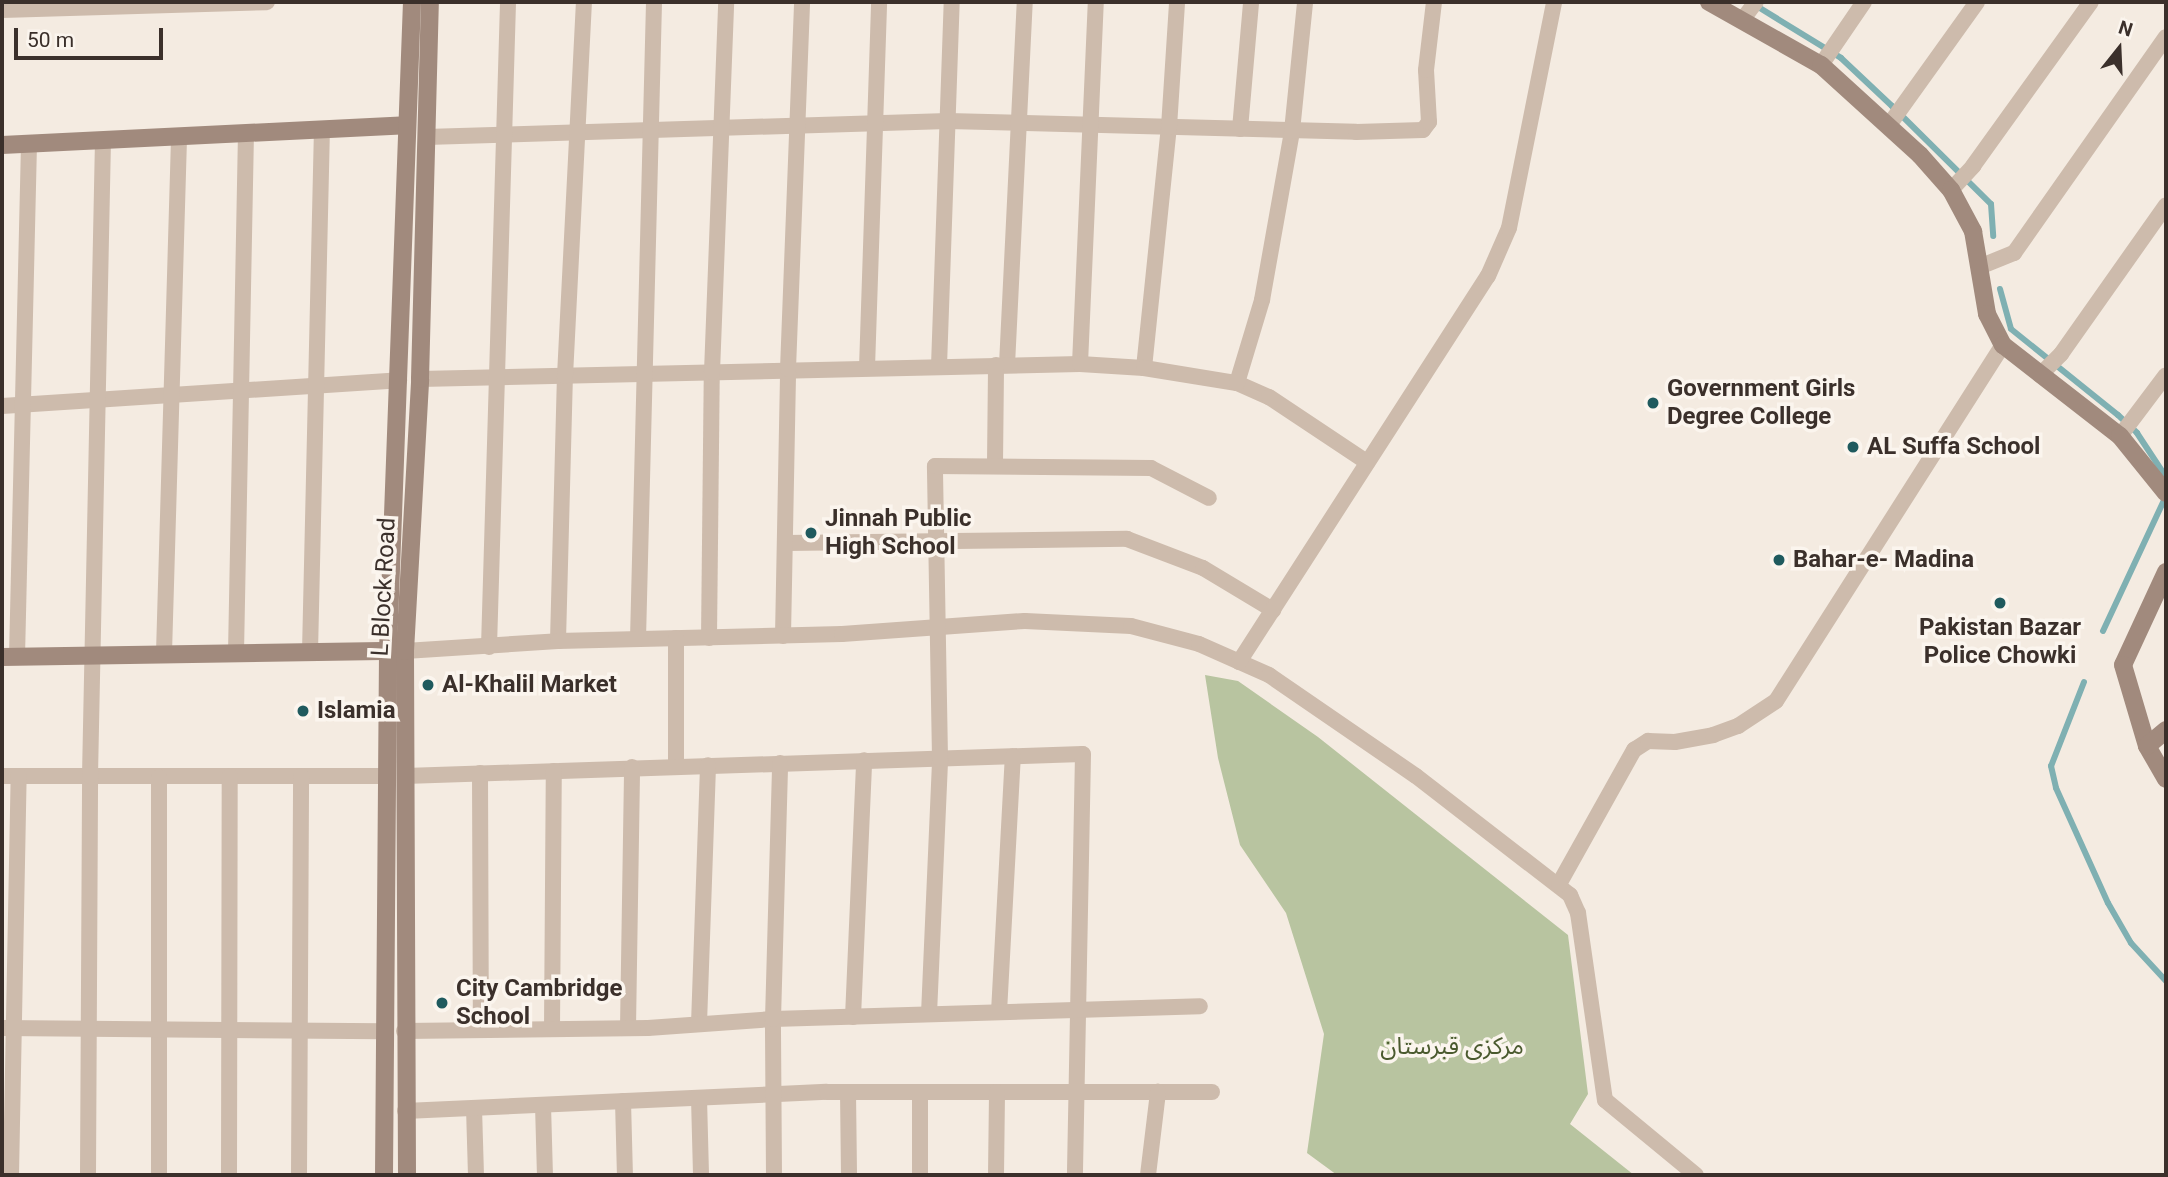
<!DOCTYPE html>
<meta charset="utf-8">
<style>
body{margin:0}
#map{position:relative;width:2168px;height:1177px;overflow:hidden;background:#f4ebe1;font-family:Roboto,"Noto Sans Arabic",sans-serif}
div>[style]{position:absolute}
.green>*{inset:0;background:#b8c4a0}
.stream>*{height:6px;margin:-3px;padding:0 3px;transform-origin:3px;border-radius:3px;background:#7fb0b2}
.street>*{height:16px;margin:-8px;padding:0 8px;transform-origin:8px;border-radius:8px;background:#cdbbac}
.secondary>*{height:18px;margin:-9px;padding:0 9px;transform-origin:9px;border-radius:9px;background:#a18a7d}
.dots>*{width:19px;height:19px;translate:-50% -50%;box-sizing:border-box;border:4px solid #fbf5ee;border-radius:50%}
span{translate:-50% -50%;white-space:nowrap;text-align:center;line-height:1.15;-webkit-text-stroke:7px #fbf5ee;paint-order:stroke}
.poi-label{font-size:24px;color:#3b302b;font-weight:700}
.left{translate:0 -50%;text-align:left}
.street-label{font-size:24px;color:#3b302b}
.park-label{font-size:24px;color:#4a5a2e}
.frame{position:absolute;inset:0;border:4px solid #3b302b;pointer-events:none}
.north{position:absolute;left:2084px;top:14px;width:70px;height:70px;-webkit-text-stroke:5px #fbf5ee;paint-order:stroke;rotate:18deg;font-size:19px;font-weight:700;line-height:28px;text-align:center;color:#3b302b}
.north::after{content:'';display:block;margin:auto;width:24px;height:32px;background:#3b302b;clip-path:polygon(50% 0,100% 100%,50% 72%,0 100%)}
.scale{position:absolute;left:14px;top:28px;width:149px;height:32px;box-sizing:border-box;border:4px solid #3b302b;border-top:0;padding-left:9px;font-size:21px;line-height:24px;white-space:nowrap;color:#3b302b;-webkit-text-stroke:5px #fbf5ee;paint-order:stroke}
</style>
<div id="map">
<div class="green">
<div style="clip-path:polygon(1205px 675px,1238px 681px,1318px 737px,1568px 935px,1588px 1094px,1570px 1124px,1634px 1175px,1337px 1175px,1307px 1153px,1324px 1034px,1286px 913px,1240px 845px,1218px 758px)"></div>
</div>
<div class="stream">
<div style="left:1755px;top:5px;width:101px;rotate:31.6deg"></div>
<div style="left:1841px;top:58px;width:70px;rotate:43.3deg"></div>
<div style="left:1892px;top:106px;width:139px;rotate:44.7deg"></div>
<div style="left:1991px;top:204px;width:32px;rotate:86deg"></div>
<div style="left:2000px;top:289px;width:41px;rotate:74.6deg"></div>
<div style="left:2011px;top:329px;width:137px;rotate:38.8deg"></div>
<div style="left:2118px;top:415px;width:26px;rotate:43deg"></div>
<div style="left:2137px;top:433px;width:53px;rotate:56.6deg"></div>
<div style="left:2103px;top:631px;width:149px;rotate:-65deg"></div>
<div style="left:2084px;top:682px;width:90px;rotate:111.4deg"></div>
<div style="left:2051px;top:766px;width:23px;rotate:77deg"></div>
<div style="left:2056px;top:788px;width:126px;rotate:65.7deg"></div>
<div style="left:2108px;top:903px;width:46px;rotate:60.1deg"></div>
<div style="left:2131px;top:943px;width:52px;rotate:47.4deg"></div>
</div>
<div class="street">
<div style="left:2px;top:10px;width:265px;rotate:-1.7deg"></div>
<div style="left:1743px;top:19px;width:21px;rotate:-53deg"></div>
<div style="left:1821px;top:65px;width:76px;rotate:-55.7deg"></div>
<div style="left:1889px;top:125px;width:151px;rotate:-54.4deg"></div>
<div style="left:1240px;top:129px;width:127px;rotate:-85deg"></div>
<div style="left:426px;top:137px;width:522px;rotate:-1.76deg"></div>
<div style="left:948px;top:121px;width:408px;rotate:1.5deg"></div>
<div style="left:1356px;top:132px;width:67px;rotate:-1.7deg"></div>
<div style="left:1423px;top:130px;width:10px;rotate:-53deg"></div>
<div style="left:1429px;top:122px;width:52px;rotate:-93.3deg"></div>
<div style="left:1426px;top:70px;width:68px;rotate:-83.3deg"></div>
<div style="left:1951px;top:190px;width:33px;rotate:-47deg"></div>
<div style="left:1973px;top:166px;width:202px;rotate:-54.3deg"></div>
<div style="left:1979px;top:267px;width:38px;rotate:-22deg"></div>
<div style="left:2014px;top:253px;width:264px;rotate:-54.9deg"></div>
<div style="left:1080px;top:364px;width:362px;rotate:-87.5deg"></div>
<div style="left:1007px;top:365px;width:363px;rotate:-87.2deg"></div>
<div style="left:939px;top:366px;width:364px;rotate:-88deg"></div>
<div style="left:867px;top:368px;width:366px;rotate:-88.1deg"></div>
<div style="left:1144px;top:368px;width:242px;rotate:-84.1deg"></div>
<div style="left:1169px;top:127px;width:125px;rotate:-86.3deg"></div>
<div style="left:2040px;top:375px;width:30px;rotate:-45deg"></div>
<div style="left:2061px;top:354px;width:182px;rotate:-54.8deg"></div>
<div style="left:420px;top:379px;width:660px;rotate:-1.3deg"></div>
<div style="left:1080px;top:364px;width:64px;rotate:3.6deg"></div>
<div style="left:1144px;top:368px;width:94px;rotate:9.2deg"></div>
<div style="left:1237px;top:383px;width:35px;rotate:24deg"></div>
<div style="left:1269px;top:397px;width:118px;rotate:33.6deg"></div>
<div style="left:1237px;top:383px;width:87px;rotate:-73.2deg"></div>
<div style="left:1262px;top:300px;width:172px;rotate:-79.9deg"></div>
<div style="left:1292px;top:131px;width:130px;rotate:-84.2deg"></div>
<div style="left:2px;top:406px;width:398px;rotate:-3.7deg"></div>
<div style="left:2120px;top:436px;width:76px;rotate:-53deg"></div>
<div style="left:995px;top:464px;width:99px;rotate:-89.4deg"></div>
<div style="left:785px;top:543px;width:342px;rotate:-0.7deg"></div>
<div style="left:1127px;top:539px;width:81px;rotate:20.9deg"></div>
<div style="left:1203px;top:568px;width:82px;rotate:31deg"></div>
<div style="left:783px;top:636px;width:267px;rotate:-88.9deg"></div>
<div style="left:788px;top:369px;width:367px;rotate:-87.8deg"></div>
<div style="left:709px;top:638px;width:266px;rotate:-89.4deg"></div>
<div style="left:712px;top:372px;width:370px;rotate:-87.8deg"></div>
<div style="left:638px;top:639px;width:637px;rotate:-88.56deg"></div>
<div style="left:558px;top:641px;width:265px;rotate:-88.5deg"></div>
<div style="left:565px;top:376px;width:374px;rotate:-87.1deg"></div>
<div style="left:489px;top:647px;width:645px;rotate:-88.31deg"></div>
<div style="left:405px;top:651px;width:153px;rotate:-3.7deg"></div>
<div style="left:558px;top:641px;width:284px;rotate:-1.4deg"></div>
<div style="left:842px;top:634px;width:183px;rotate:-4.1deg"></div>
<div style="left:1025px;top:621px;width:106px;rotate:2.7deg"></div>
<div style="left:1131px;top:626px;width:70px;rotate:14.8deg"></div>
<div style="left:1199px;top:644px;width:77px;rotate:23.9deg"></div>
<div style="left:1269px;top:675px;width:178px;rotate:34.5deg"></div>
<div style="left:1416px;top:776px;width:195px;rotate:37.7deg"></div>
<div style="left:1570px;top:895px;width:20px;rotate:66deg"></div>
<div style="left:1578px;top:913px;width:189px;rotate:81.8deg"></div>
<div style="left:1605px;top:1100px;width:118px;rotate:39.5deg"></div>
<div style="left:310px;top:652px;width:523px;rotate:-88.69deg"></div>
<div style="left:164px;top:653px;width:515px;rotate:-88.33deg"></div>
<div style="left:236px;top:653px;width:520px;rotate:-88.9deg"></div>
<div style="left:17px;top:657px;width:513px;rotate:-88.66deg"></div>
<div style="left:1239px;top:662px;width:459px;rotate:-57.2deg"></div>
<div style="left:1488px;top:276px;width:52px;rotate:-66.4deg"></div>
<div style="left:1509px;top:228px;width:230px;rotate:-78.7deg"></div>
<div style="left:676px;top:766px;width:128px;rotate:-90deg"></div>
<div style="left:480px;top:773px;width:257px;rotate:89.8deg"></div>
<div style="left:2px;top:776px;width:384px"></div>
<div style="left:405px;top:776px;width:678px;rotate:-1.86deg"></div>
<div style="left:1083px;top:754px;width:421px;rotate:91.1deg"></div>
<div style="left:159px;top:777px;width:398px;rotate:90deg"></div>
<div style="left:1559px;top:884px;width:154px;rotate:-60.8deg"></div>
<div style="left:1634px;top:750px;width:17px;rotate:-33deg"></div>
<div style="left:1648px;top:741px;width:27px;rotate:2deg"></div>
<div style="left:1675px;top:742px;width:39px;rotate:-10deg"></div>
<div style="left:1713px;top:735px;width:27px;rotate:-20deg"></div>
<div style="left:1738px;top:726px;width:45px;rotate:-33.3deg"></div>
<div style="left:1776px;top:701px;width:422px;rotate:-57.5deg"></div>
<div style="left:999px;top:1012px;width:256px;rotate:-86.9deg"></div>
<div style="left:929px;top:1014px;width:256px;rotate:-87.5deg"></div>
<div style="left:940px;top:758px;width:292px;rotate:-91deg"></div>
<div style="left:935px;top:466px;width:216px;rotate:0.5deg"></div>
<div style="left:1151px;top:468px;width:65px;rotate:27.3deg"></div>
<div style="left:853px;top:1017px;width:257px;rotate:-87.5deg"></div>
<div style="left:699px;top:1024px;width:259px;rotate:-88deg"></div>
<div style="left:2px;top:1028px;width:381px;rotate:0.5deg"></div>
<div style="left:628px;top:1028px;width:261px;rotate:-89.1deg"></div>
<div style="left:552px;top:1029px;width:258px;rotate:-89.6deg"></div>
<div style="left:404px;top:1031px;width:244px;rotate:-0.7deg"></div>
<div style="left:648px;top:1028px;width:125px;rotate:-4.1deg"></div>
<div style="left:773px;top:1019px;width:427px;rotate:-1.7deg"></div>
<div style="left:848px;top:1092px;width:83px;rotate:89.3deg"></div>
<div style="left:920px;top:1092px;width:83px;rotate:90deg"></div>
<div style="left:699px;top:1098px;width:77px;rotate:88.5deg"></div>
<div style="left:623px;top:1101px;width:74px;rotate:88.5deg"></div>
<div style="left:543px;top:1105px;width:70px;rotate:88.4deg"></div>
<div style="left:474px;top:1108px;width:67px;rotate:88.3deg"></div>
<div style="left:405px;top:1111px;width:422px;rotate:-2.6deg"></div>
<div style="left:827px;top:1092px;width:385px"></div>
<div style="left:11px;top:1175px;width:399px;rotate:-88.9deg"></div>
<div style="left:88px;top:1175px;width:399px;rotate:-89.7deg"></div>
<div style="left:90px;top:776px;width:636px;rotate:-88.83deg"></div>
<div style="left:229px;top:1175px;width:399px;rotate:-89.9deg"></div>
<div style="left:299px;top:1175px;width:399px;rotate:-89.7deg"></div>
<div style="left:774px;top:1175px;width:156px;rotate:-90.4deg"></div>
<div style="left:773px;top:1019px;width:256px;rotate:-88.4deg"></div>
<div style="left:996px;top:1175px;width:83px;rotate:-89.3deg"></div>
<div style="left:1148px;top:1175px;width:84px;rotate:-83.1deg"></div>
</div>
<div class="secondary">
<div style="left:1709px;top:2px;width:129px;rotate:29.4deg"></div>
<div style="left:1821px;top:65px;width:134px;rotate:42.3deg"></div>
<div style="left:1920px;top:155px;width:47px;rotate:48.5deg"></div>
<div style="left:1951px;top:190px;width:47px;rotate:61.8deg"></div>
<div style="left:1973px;top:231px;width:84px;rotate:80.4deg"></div>
<div style="left:1987px;top:314px;width:35px;rotate:63deg"></div>
<div style="left:2003px;top:345px;width:148px;rotate:37.9deg"></div>
<div style="left:2120px;top:436px;width:73px;rotate:51.1deg"></div>
<div style="left:2px;top:145px;width:404px;rotate:-2.8deg"></div>
<div style="left:2166px;top:572px;width:102px;rotate:114.8deg"></div>
<div style="left:2123px;top:665px;width:84px;rotate:73.5deg"></div>
<div style="left:2147px;top:746px;width:38px;rotate:60deg"></div>
<div style="left:2px;top:657px;width:396px;rotate:-0.9deg"></div>
<div style="left:2147px;top:746px;width:25px;rotate:-40deg"></div>
<div style="left:384px;top:1175px;width:525px;rotate:-89.56deg"></div>
<div style="left:388px;top:650px;width:648px;rotate:-87.88deg"></div>
<div style="left:407px;top:1175px;width:524px;rotate:-90.22deg"></div>
<div style="left:405px;top:651px;width:272px;rotate:-86.8deg"></div>
<div style="left:420px;top:379px;width:377px;rotate:-88.5deg"></div>
</div>
<div class="dots">
<div style="left:1653px;top:403px;background:#1f5a5e"></div>
<div style="left:1853px;top:447px;background:#1f5a5e"></div>
<div style="left:811px;top:533px;background:#1f5a5e"></div>
<div style="left:1779px;top:560px;background:#1f5a5e"></div>
<div style="left:2000px;top:603px;background:#1f5a5e"></div>
<div style="left:428px;top:685px;background:#1f5a5e"></div>
<div style="left:303px;top:711px;background:#1f5a5e"></div>
<div style="left:442px;top:1003px;background:#1f5a5e"></div>
</div>
<div class="poi-label">
<span class="left" style="left:1667px;top:403px">Government Girls<br>Degree College</span>
<span class="left" style="left:1867px;top:447px">AL Suffa School</span>
<span class="left" style="left:825px;top:533px">Jinnah Public<br>High School</span>
<span class="left" style="left:1793px;top:560px">Bahar-e- Madina</span>
<span style="left:2000px;top:642px">Pakistan Bazar<br>Police Chowki</span>
<span class="left" style="left:442px;top:685px">Al-Khalil Market</span>
<span class="left" style="left:317px;top:711px">Islamia</span>
<span class="left" style="left:456px;top:1003px">City Cambridge<br>School</span>
</div>
<div class="street-label">
<span style="left:384px;top:587px;rotate:-87deg">L Block Road</span>
</div>
<div class="park-label">
<span style="left:1452px;top:1047px">مرکزی قبرستان</span>
</div>
<div class="frame"></div>
<div class="north">N</div>
<div class="scale">50 m</div>
</div>
